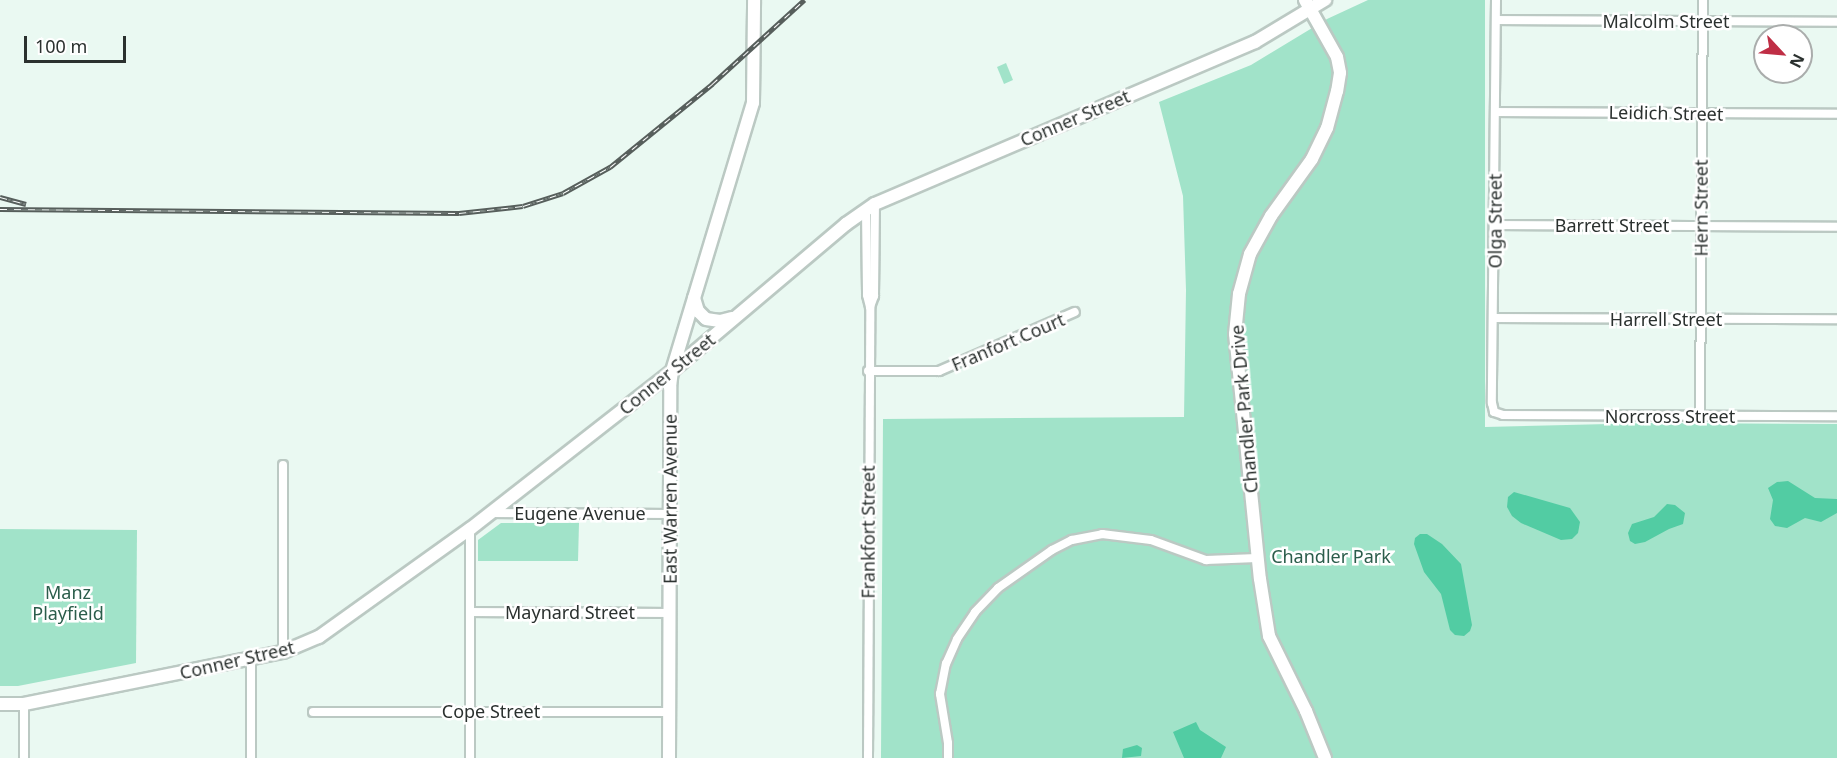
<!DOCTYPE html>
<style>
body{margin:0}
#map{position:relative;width:1837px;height:758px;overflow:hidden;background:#eaf9f2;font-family:"Noto Sans",sans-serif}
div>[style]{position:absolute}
.green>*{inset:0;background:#a1e3c9}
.water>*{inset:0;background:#52cca3}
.roads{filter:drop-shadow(2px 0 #bbc9c3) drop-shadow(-2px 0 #bbc9c3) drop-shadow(0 2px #bbc9c3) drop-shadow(0 -2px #bbc9c3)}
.street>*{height:8px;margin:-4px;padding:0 4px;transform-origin:4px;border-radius:4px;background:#fff}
.secondary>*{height:12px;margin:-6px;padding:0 6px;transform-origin:6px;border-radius:6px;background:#fff}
.rail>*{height:4.5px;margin-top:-2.25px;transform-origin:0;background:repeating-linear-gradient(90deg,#fff 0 7px,#575f5c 0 14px);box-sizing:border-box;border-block:2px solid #575f5c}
span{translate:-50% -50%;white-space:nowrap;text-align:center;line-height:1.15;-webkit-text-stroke:5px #fff;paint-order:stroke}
.street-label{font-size:18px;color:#2b312f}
.park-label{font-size:18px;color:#2b5d4b}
.north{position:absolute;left:1753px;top:24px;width:60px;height:60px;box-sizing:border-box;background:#fff;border:2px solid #aaadac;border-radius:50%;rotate:116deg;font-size:16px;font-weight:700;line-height:24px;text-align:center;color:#2b312f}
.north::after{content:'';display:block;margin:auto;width:21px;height:27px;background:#bf2e45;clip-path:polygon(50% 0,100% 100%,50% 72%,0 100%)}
.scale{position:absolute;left:24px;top:36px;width:102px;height:27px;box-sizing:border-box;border:3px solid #2b312f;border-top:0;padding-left:8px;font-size:18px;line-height:21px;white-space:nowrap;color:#2b312f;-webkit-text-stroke:4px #fff;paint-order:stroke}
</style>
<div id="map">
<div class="green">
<div style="clip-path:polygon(1368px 0,1485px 0,1485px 427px,1652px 423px,1837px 424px,1837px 758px,881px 758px,883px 419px,1184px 417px,1186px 290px,1183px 196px,1159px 102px,1251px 65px,1327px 19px)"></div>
<div style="clip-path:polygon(1006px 63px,1013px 80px,1004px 84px,997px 67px)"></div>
<div style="clip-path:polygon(501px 523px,579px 523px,578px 561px,478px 561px,478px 540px)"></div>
<div style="clip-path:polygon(0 529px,137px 530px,136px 663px,18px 686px,0 686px)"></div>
</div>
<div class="water">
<div style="clip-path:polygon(1788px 481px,1815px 498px,1837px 499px,1837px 513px,1821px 522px,1805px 518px,1787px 528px,1775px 526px,1770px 519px,1773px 500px,1768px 488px,1777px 482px)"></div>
<div style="clip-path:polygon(1514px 492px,1570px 508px,1580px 522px,1578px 533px,1572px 539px,1561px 540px,1521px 523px,1512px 516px,1507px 507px,1508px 497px)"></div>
<div style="clip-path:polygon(1667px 504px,1675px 505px,1685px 513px,1683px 524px,1669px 529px,1645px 542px,1635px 544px,1630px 541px,1628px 533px,1632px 524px,1654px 517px)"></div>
<div style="clip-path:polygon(1420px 534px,1427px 534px,1442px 544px,1461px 564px,1472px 625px,1470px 631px,1464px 636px,1455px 635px,1450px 630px,1441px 594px,1424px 572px,1414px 544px,1415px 538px)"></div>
<div style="clip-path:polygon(1196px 722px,1200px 730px,1226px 747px,1221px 758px,1184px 758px,1173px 732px)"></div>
<div style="clip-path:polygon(1137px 745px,1142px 748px,1141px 756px,1122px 758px,1123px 749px)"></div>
</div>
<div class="roads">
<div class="street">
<div style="left:1496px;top:0;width:403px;rotate:90.6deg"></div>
<div style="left:1492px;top:403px;width:9px;rotate:77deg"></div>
<div style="left:1494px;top:412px;width:9px;rotate:18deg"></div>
<div style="left:1503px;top:415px;width:334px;rotate:0.2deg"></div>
<div style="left:1496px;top:20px;width:341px;rotate:0.3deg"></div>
<div style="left:1495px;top:112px;width:342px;rotate:0.3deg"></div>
<div style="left:866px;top:210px;width:85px;rotate:89.3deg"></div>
<div style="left:867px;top:295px;width:12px;rotate:76deg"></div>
<div style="left:870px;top:307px;width:12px;rotate:-70deg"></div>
<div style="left:874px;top:296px;width:92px;rotate:-89.4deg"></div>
<div style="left:1495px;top:225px;width:342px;rotate:0.3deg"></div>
<div style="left:1494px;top:318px;width:343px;rotate:0.2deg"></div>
<div style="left:868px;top:371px;width:71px"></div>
<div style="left:939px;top:371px;width:148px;rotate:-23.5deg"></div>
<div style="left:1700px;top:416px;width:416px;rotate:-89.6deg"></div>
<div style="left:490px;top:513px;width:179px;rotate:0.3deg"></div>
<div style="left:470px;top:612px;width:199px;rotate:0.3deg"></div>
<div style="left:283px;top:652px;width:187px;rotate:-90deg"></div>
<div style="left:313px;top:712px;width:356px"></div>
<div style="left:24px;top:758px;width:54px;rotate:-90deg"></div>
<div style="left:251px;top:758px;width:99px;rotate:-90deg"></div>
<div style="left:470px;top:758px;width:229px;rotate:-90deg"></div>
<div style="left:868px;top:758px;width:451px;rotate:-89.7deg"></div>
<div style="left:948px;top:758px;width:15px;rotate:-90deg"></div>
<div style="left:948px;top:743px;width:50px;rotate:-99.3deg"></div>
<div style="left:940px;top:694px;width:31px;rotate:-79deg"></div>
<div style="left:946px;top:664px;width:27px;rotate:-66deg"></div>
<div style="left:957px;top:639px;width:32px;rotate:-56deg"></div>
<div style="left:975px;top:612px;width:33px;rotate:-46deg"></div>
<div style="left:998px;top:588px;width:66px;rotate:-35.1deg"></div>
<div style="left:1052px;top:550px;width:22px;rotate:-27deg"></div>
<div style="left:1072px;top:540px;width:31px;rotate:-11deg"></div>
<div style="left:1102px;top:534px;width:49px;rotate:7deg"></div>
<div style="left:1151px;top:540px;width:59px;rotate:20deg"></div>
<div style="left:1206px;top:560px;width:51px;rotate:-2.2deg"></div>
</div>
<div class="secondary">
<div style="left:1305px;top:0;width:65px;rotate:60.7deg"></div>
<div style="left:1337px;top:57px;width:16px;rotate:79deg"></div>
<div style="left:1340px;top:73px;width:18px;rotate:99deg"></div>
<div style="left:1337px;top:91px;width:38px;rotate:105deg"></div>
<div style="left:1327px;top:128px;width:34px;rotate:116deg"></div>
<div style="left:1312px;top:159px;width:70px;rotate:125.7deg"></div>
<div style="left:1271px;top:216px;width:43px;rotate:118.9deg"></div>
<div style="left:1250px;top:254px;width:41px;rotate:105.4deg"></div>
<div style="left:1239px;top:294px;width:40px;rotate:95.7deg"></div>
<div style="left:1235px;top:334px;width:246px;rotate:84.2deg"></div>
<div style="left:1260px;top:579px;width:58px;rotate:81deg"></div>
<div style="left:1269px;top:636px;width:84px;rotate:63.7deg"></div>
<div style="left:1306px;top:711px;width:51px;rotate:68deg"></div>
<div style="left:694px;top:298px;width:14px;rotate:73deg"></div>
<div style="left:698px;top:311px;width:11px;rotate:45deg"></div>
<div style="left:706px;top:319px;width:14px;rotate:8deg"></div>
<div style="left:720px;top:321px;width:12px;rotate:-14deg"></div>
<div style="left:0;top:704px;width:24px"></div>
<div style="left:24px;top:704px;width:264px;rotate:-11.4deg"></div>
<div style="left:283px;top:652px;width:39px;rotate:-23deg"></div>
<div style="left:319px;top:637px;width:186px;rotate:-35.6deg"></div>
<div style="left:470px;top:529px;width:256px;rotate:-38deg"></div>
<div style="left:672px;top:371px;width:228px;rotate:-40.2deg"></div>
<div style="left:846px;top:224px;width:35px;rotate:-35deg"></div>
<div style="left:875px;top:204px;width:413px;rotate:-23.1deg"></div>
<div style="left:1255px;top:42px;width:82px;rotate:-31deg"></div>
<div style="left:669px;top:758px;width:371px;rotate:-89.8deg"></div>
<div style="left:670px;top:387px;width:16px;rotate:-83deg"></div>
<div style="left:672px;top:371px;width:280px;rotate:-73.2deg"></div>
<div style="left:753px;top:103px;width:103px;rotate:-89.4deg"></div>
</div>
</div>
<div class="rail">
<div style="left:0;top:197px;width:27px;rotate:15deg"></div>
<div style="left:0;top:209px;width:459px;rotate:0.5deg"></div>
<div style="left:459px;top:213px;width:64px;rotate:-6.2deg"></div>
<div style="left:523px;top:206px;width:42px;rotate:-18deg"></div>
<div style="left:563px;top:193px;width:54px;rotate:-29deg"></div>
<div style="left:610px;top:167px;width:132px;rotate:-39.1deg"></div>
<div style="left:712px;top:84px;width:125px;rotate:-42.4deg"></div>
</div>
<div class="street-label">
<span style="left:1666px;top:21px">Malcolm Street</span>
<span style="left:1666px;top:113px;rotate:1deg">Leidich Street</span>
<span style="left:1075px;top:118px;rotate:-23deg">Conner Street</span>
<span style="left:1701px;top:208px;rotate:-90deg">Hern Street</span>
<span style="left:1495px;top:221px;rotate:-90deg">Olga Street</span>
<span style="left:1612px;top:225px">Barrett Street</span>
<span style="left:1666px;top:319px">Harrell Street</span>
<span style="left:1008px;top:342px;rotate:-23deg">Franfort Court</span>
<span style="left:667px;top:374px;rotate:-39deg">Conner Street</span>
<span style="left:1244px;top:409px;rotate:-95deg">Chandler Park Drive</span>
<span style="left:1670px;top:416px">Norcross Street</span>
<span style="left:670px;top:499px;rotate:-90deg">East Warren Avenue</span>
<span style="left:580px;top:513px">Eugene Avenue</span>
<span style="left:868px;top:532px;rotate:-90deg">Frankfort Street</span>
<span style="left:570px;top:612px">Maynard Street</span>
<span style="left:237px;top:660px;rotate:-13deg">Conner Street</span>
<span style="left:491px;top:711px">Cope Street</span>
</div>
<div class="park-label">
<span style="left:1331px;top:556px">Chandler Park</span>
<span style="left:68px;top:603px">Manz<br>Playfield</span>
</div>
<div class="north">N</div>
<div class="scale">100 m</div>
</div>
